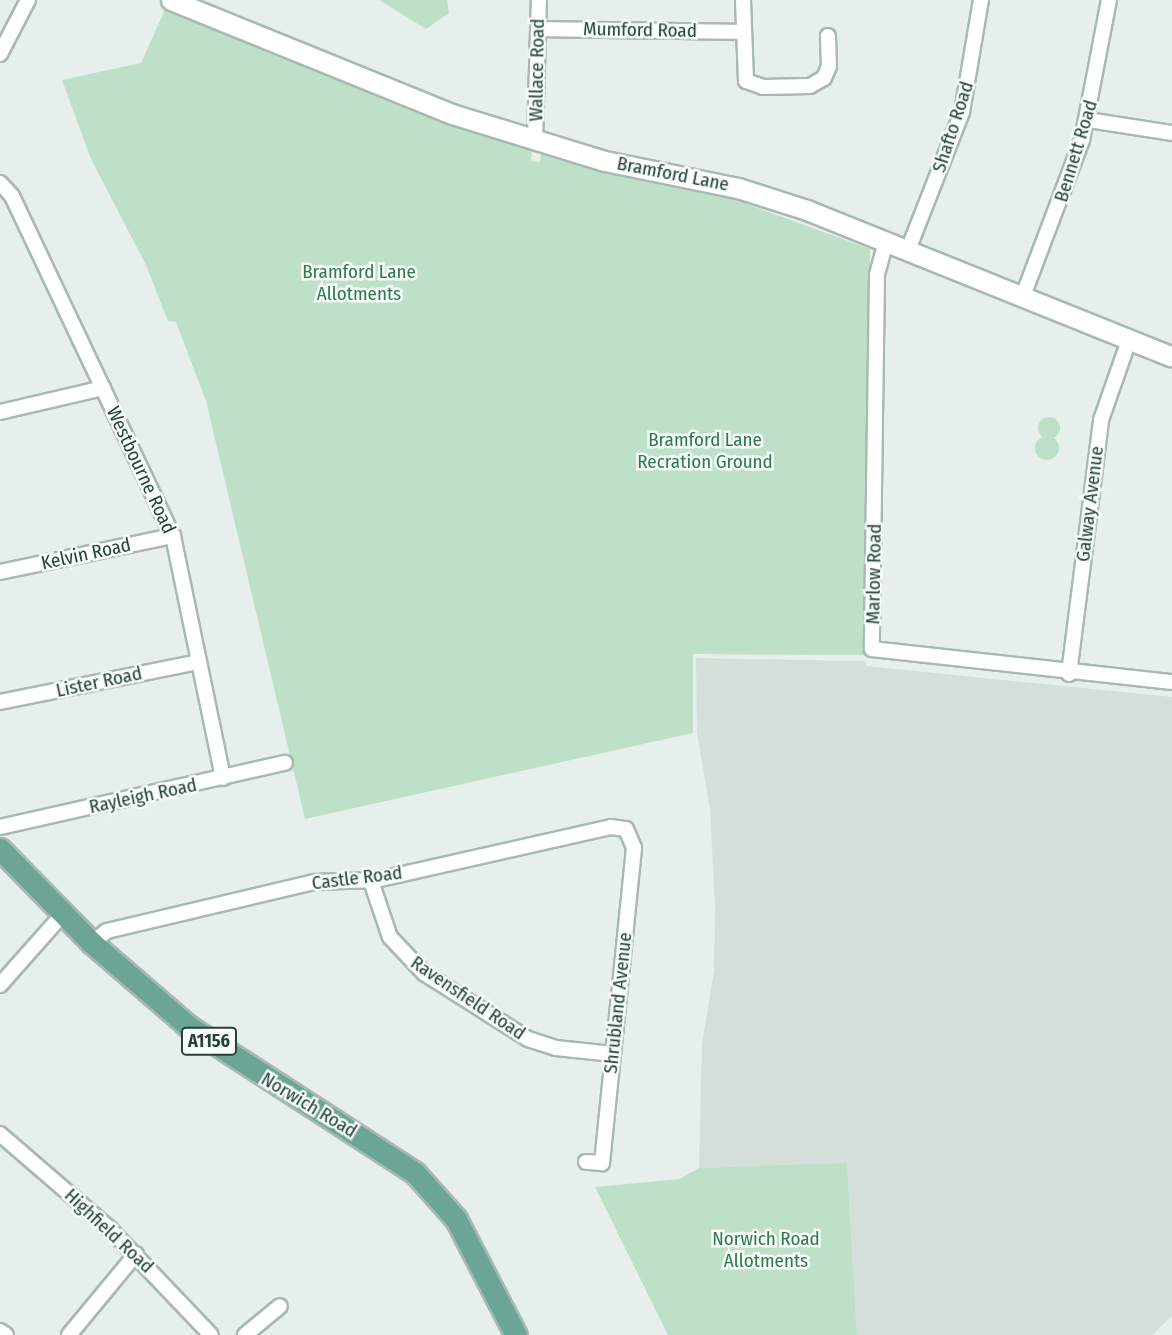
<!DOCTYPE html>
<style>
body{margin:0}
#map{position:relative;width:1172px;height:1335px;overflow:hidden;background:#e6efeb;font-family:"Fira Sans Condensed",sans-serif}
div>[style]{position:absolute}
.built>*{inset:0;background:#d4dfda}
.green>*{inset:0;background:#bfe0c8}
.round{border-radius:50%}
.roads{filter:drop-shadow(2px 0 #a8b8b2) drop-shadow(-2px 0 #a8b8b2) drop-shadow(0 2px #a8b8b2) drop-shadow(0 -2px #a8b8b2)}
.street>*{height:14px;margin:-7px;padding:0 7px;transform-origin:7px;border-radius:7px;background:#fff}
.secondary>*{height:19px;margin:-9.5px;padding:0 9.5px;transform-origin:9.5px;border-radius:9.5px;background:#fff}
.primary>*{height:21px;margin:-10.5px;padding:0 10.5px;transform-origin:10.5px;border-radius:10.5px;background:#6aa596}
span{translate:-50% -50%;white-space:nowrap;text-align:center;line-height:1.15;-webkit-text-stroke:5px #f7fbf9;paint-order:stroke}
.shield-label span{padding:2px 5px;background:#f7fbf9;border:2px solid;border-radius:5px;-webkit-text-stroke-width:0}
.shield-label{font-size:18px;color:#24423a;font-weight:700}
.street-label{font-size:19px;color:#24423a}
.park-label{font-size:19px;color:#2d7a4b}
</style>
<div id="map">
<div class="built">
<div style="clip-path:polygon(696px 658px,865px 661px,866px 666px,1172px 697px,1172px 1316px,1152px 1335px,857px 1335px,847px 1164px,699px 1168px,702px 1044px,714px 971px,715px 905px,710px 809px,697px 732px)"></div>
</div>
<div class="green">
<div style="clip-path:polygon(379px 0,447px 0,449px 13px,426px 29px)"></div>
<div style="clip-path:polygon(167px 5px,324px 74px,532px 150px,531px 161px,540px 162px,541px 154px,733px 199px,870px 249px,865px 655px,693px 654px,693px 733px,305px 819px,206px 401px,176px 322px,168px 321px,146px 265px,91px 159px,62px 80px,141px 63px)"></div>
<div class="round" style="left:1038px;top:417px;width:22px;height:22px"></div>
<div class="round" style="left:1035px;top:436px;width:24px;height:24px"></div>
<div style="clip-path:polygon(847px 1163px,857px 1335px,668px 1335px,595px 1187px,679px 1179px,699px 1168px)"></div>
</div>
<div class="roads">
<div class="street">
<div style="left:743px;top:0;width:81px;rotate:87.9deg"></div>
<div style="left:746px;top:81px;width:18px;rotate:19deg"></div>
<div style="left:763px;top:87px;width:47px;rotate:-1.2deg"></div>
<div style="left:810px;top:86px;width:16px;rotate:-30deg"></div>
<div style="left:824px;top:78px;width:13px;rotate:-67deg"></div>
<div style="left:829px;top:66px;width:30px;rotate:-92deg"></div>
<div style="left:538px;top:29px;width:205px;rotate:0.8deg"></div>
<div style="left:0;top:54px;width:61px;rotate:-62.6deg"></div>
<div style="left:1088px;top:120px;width:85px;rotate:8.8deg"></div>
<div style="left:535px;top:139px;width:139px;rotate:-88.4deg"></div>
<div style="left:0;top:183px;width:18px;rotate:47deg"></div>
<div style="left:12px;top:196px;width:376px;rotate:64.7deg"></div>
<div style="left:173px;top:536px;width:247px;rotate:78.3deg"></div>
<div style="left:886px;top:241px;width:35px;rotate:105deg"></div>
<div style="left:877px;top:275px;width:374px;rotate:90.8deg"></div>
<div style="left:872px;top:649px;width:302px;rotate:6.3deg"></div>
<div style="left:908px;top:250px;width:148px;rotate:-68.6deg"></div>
<div style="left:962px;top:112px;width:114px;rotate:-80.4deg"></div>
<div style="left:1023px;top:296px;width:167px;rotate:-69.3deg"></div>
<div style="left:1082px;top:140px;width:143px;rotate:-79.1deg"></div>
<div style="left:0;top:412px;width:106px;rotate:-13.1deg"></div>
<div style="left:0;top:572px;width:177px;rotate:-11.8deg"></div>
<div style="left:1069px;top:674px;width:256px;rotate:-82.8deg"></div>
<div style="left:1101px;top:420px;width:85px;rotate:-70.7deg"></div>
<div style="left:0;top:702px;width:203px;rotate:-11.4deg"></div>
<div style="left:0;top:827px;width:292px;rotate:-12.7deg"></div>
<div style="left:371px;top:881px;width:59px;rotate:71.3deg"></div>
<div style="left:390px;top:937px;width:50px;rotate:46.6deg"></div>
<div style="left:424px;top:973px;width:123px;rotate:32.4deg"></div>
<div style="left:528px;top:1039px;width:29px;rotate:18deg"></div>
<div style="left:556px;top:1048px;width:57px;rotate:6deg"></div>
<div style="left:92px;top:943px;width:19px;rotate:-39deg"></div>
<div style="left:107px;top:931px;width:214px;rotate:-13.3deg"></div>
<div style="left:315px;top:882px;width:61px;rotate:-1.9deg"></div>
<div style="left:376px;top:880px;width:241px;rotate:-12.7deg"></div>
<div style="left:611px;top:827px;width:15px;rotate:8deg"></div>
<div style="left:626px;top:829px;width:21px;rotate:67deg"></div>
<div style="left:634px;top:848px;width:317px;rotate:95.8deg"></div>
<div style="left:602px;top:1163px;width:16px;rotate:-176deg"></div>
<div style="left:0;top:985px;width:94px;rotate:-48.5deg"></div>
<div style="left:0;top:1134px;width:145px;rotate:40.8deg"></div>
<div style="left:110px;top:1229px;width:146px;rotate:46.4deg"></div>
<div style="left:0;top:1331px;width:7px;rotate:34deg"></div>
<div style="left:69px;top:1335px;width:105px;rotate:-50.4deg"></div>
<div style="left:245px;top:1335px;width:45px;rotate:-39.6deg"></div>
</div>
<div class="secondary">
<div style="left:171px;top:0;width:303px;rotate:22.1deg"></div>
<div style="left:452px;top:114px;width:160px;rotate:17.1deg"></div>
<div style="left:605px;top:161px;width:136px;rotate:11.5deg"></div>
<div style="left:738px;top:188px;width:72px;rotate:17.7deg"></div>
<div style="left:807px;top:210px;width:393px;rotate:21.9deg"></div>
</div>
<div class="primary">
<div style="left:0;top:849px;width:132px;rotate:45.6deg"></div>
<div style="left:92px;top:943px;width:127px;rotate:40.8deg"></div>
<div style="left:188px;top:1026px;width:270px;rotate:32.9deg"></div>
<div style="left:415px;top:1173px;width:62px;rotate:48.3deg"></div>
<div style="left:456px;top:1219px;width:131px;rotate:62.7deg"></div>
</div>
</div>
<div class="shield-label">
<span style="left:209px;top:1041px">A1156</span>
</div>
<div class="street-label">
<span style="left:640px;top:30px;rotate:1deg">Mumford Road</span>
<span style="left:537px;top:70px;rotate:-89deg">Wallace Road</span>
<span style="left:953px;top:127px;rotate:-72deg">Shafto Road</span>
<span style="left:1076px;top:151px;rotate:-73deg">Bennett Road</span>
<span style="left:673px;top:174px;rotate:11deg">Bramford Lane</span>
<span style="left:141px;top:470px;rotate:65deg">Westbourne Road</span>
<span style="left:1090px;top:504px;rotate:-83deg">Galway Avenue</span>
<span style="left:86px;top:554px;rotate:-12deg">Kelvin Road</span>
<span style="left:874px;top:574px;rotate:-89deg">Marlow Road</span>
<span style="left:99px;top:682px;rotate:-12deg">Lister Road</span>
<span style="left:143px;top:796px;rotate:-12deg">Rayleigh Road</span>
<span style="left:357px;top:878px;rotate:-7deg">Castle Road</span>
<span style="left:468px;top:998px;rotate:34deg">Ravensfield Road</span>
<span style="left:618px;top:1003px;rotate:-84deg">Shrubland Avenue</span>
<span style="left:309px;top:1105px;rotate:31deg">Norwich Road</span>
<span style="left:109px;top:1231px;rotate:43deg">Highfield Road</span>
</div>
<div class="park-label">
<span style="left:359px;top:283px">Bramford Lane<br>Allotments</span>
<span style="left:705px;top:451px">Bramford Lane<br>Recration Ground</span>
<span style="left:766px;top:1250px">Norwich Road<br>Allotments</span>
</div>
</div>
